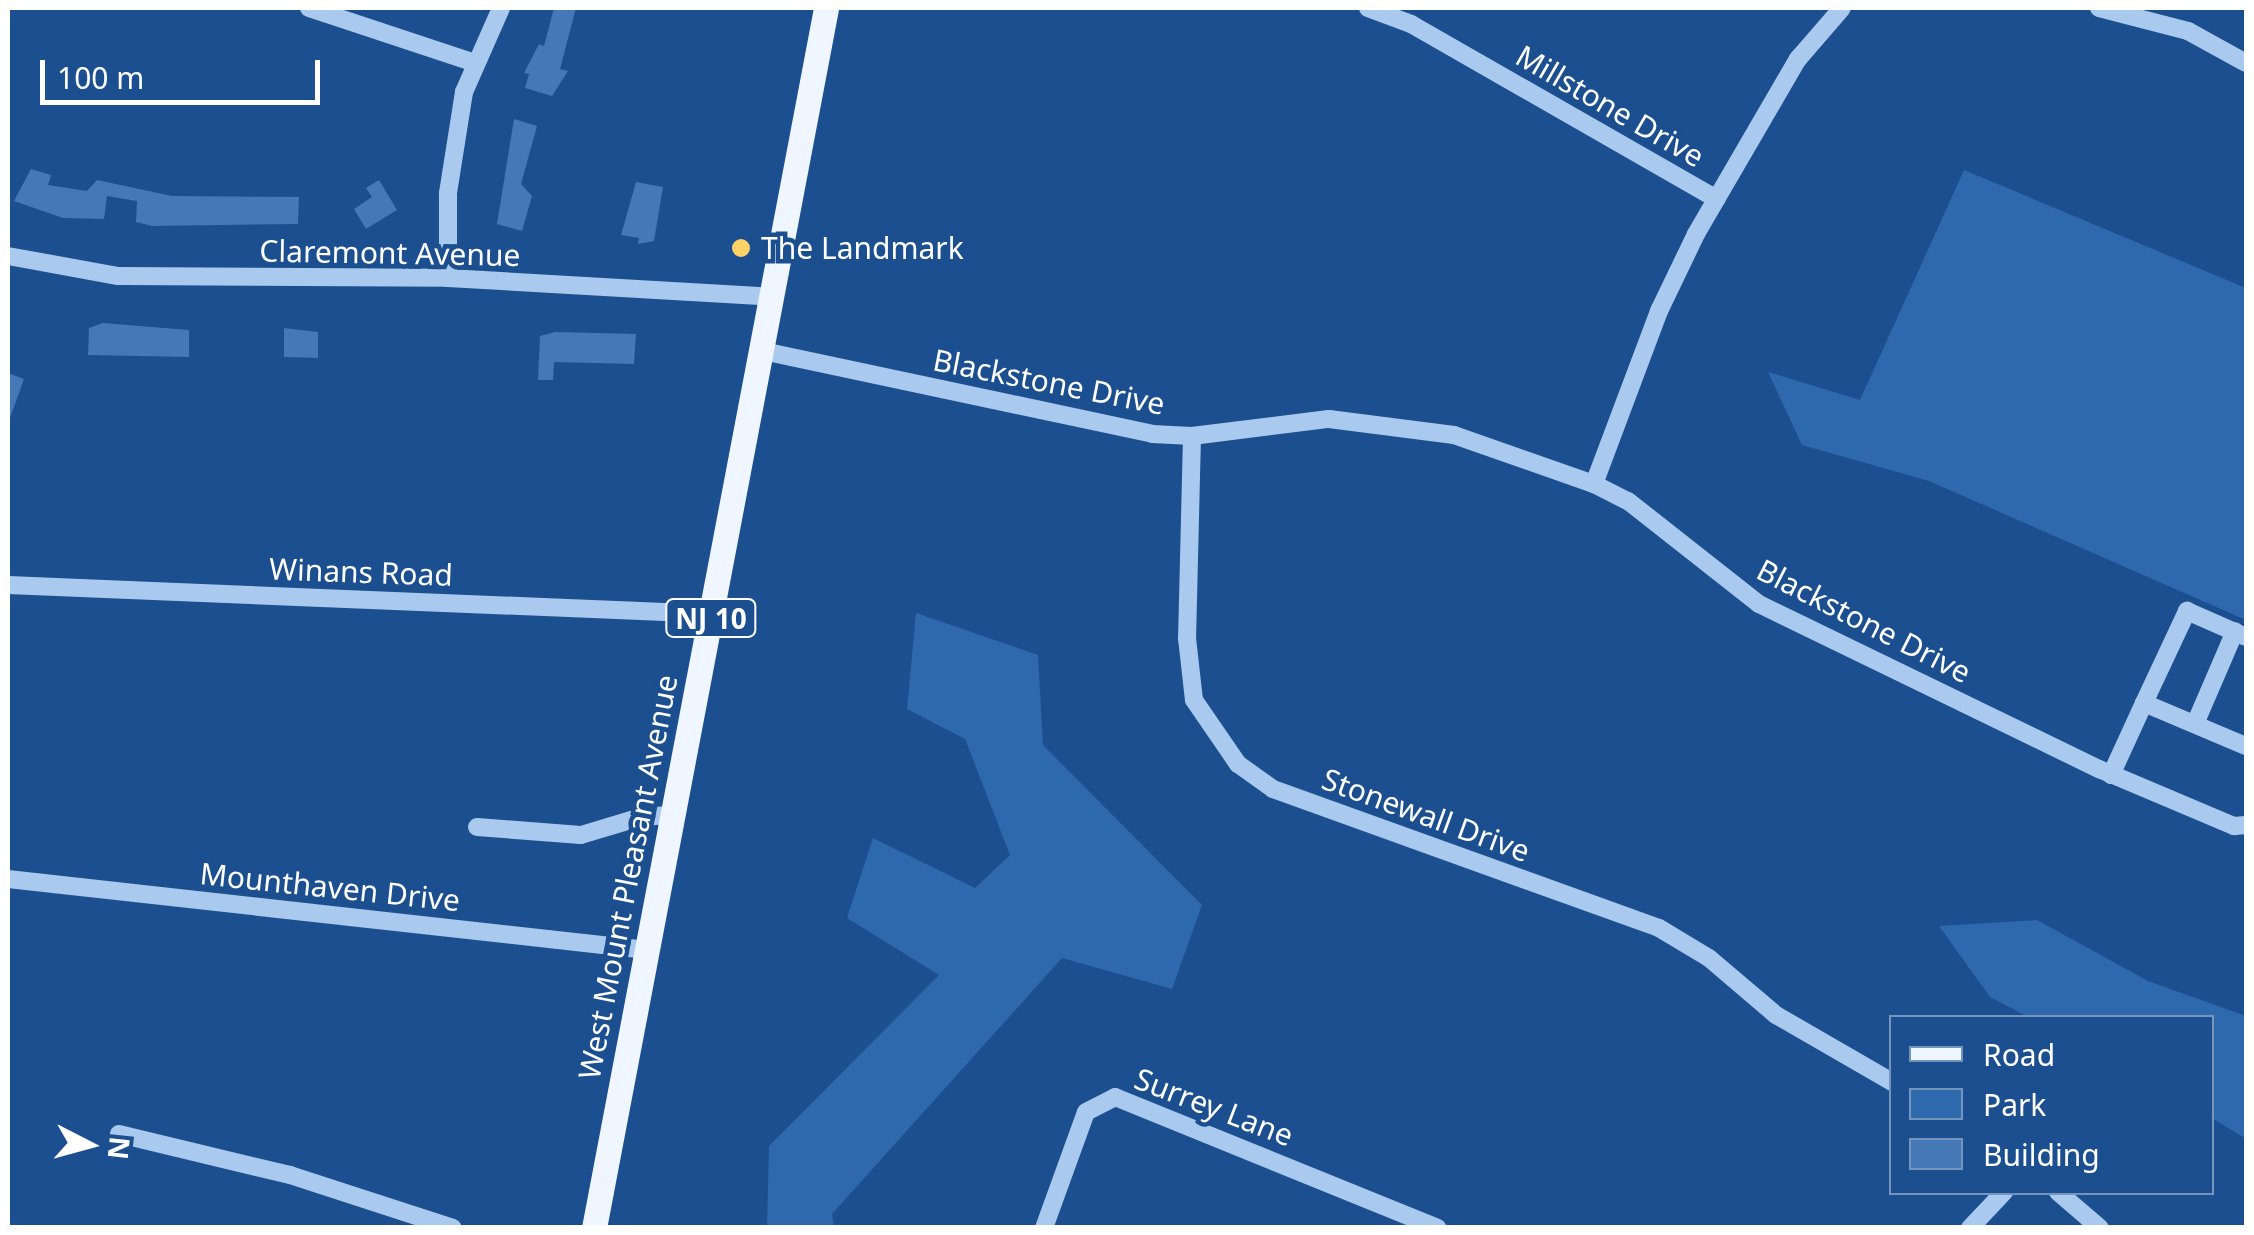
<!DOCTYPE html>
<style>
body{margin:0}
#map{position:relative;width:2254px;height:1235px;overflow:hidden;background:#1b4f8f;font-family:"Noto Sans",sans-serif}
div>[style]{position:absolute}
.green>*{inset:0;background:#2e69ad}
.building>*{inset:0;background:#4478b7}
.minor>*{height:18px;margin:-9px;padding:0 9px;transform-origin:9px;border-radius:9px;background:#a9c9ee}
.major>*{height:25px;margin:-12.5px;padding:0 12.5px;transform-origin:12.5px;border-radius:12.5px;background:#f0f6ff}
.dots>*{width:28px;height:28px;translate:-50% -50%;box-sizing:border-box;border:5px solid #1b4f8f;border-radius:50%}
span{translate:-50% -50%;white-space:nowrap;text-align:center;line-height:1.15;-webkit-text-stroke:9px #1b4f8f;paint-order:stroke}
.shield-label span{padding:2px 8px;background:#1b4f8f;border:2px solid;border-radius:8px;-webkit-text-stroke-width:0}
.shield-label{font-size:28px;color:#fff;font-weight:700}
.street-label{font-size:30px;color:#fff}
.poi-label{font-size:30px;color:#fff}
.left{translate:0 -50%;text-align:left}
.frame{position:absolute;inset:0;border:10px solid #fff;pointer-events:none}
.legend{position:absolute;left:1889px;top:1015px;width:325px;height:180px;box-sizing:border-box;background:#1b4f8f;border:2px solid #7695bc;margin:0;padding:12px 18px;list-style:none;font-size:30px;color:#fff}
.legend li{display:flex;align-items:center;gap:20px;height:50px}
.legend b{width:50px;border:2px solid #7695bc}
.north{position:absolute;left:40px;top:1095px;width:100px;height:100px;-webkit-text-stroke:8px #1b4f8f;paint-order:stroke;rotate:96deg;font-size:28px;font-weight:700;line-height:40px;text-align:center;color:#fff}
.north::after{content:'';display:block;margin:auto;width:35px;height:45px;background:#fff;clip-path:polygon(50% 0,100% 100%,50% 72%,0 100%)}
.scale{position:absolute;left:40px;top:60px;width:280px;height:45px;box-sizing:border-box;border:5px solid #fff;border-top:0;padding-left:12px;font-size:30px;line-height:35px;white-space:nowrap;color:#fff;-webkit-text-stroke:8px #1b4f8f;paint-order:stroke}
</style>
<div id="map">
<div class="green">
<div style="clip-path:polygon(1964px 170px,2246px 288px,2246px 620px,1929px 481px,1802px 445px,1768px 372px,1860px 400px)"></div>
<div style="clip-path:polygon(916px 613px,1038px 655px,1043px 745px,1202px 905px,1172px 989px,1062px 958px,832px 1214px,834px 1227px,767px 1227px,769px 1146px,939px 975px,847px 918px,873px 838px,975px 888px,1010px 855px,965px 739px,907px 709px)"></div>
<div style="clip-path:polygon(2037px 920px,2148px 981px,2246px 1016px,2246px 1139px,2212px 1118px,2212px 1018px,2028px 1017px,1990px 997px,1939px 926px)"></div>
</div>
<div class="building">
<div style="clip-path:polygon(554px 8px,576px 8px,560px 69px,568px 71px,552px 96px,525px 88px,529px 74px,524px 73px,539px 44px,544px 46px)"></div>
<div style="clip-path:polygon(514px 119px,537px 126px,521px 184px,532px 196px,522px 231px,497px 224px)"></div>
<div style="clip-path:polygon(31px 169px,51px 175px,48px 185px,87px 191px,97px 180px,172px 196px,299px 197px,298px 224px,152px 226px,136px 222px,137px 201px,107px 196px,104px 219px,63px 218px,14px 201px)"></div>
<div style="clip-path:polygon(379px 180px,397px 210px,366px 229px,354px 209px,372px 197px,366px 188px)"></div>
<div style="clip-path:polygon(636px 182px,663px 187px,654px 241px,638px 244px,639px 238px,621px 235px)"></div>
<div style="clip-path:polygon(103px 323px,189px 330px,189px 357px,88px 355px,89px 328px)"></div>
<div style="clip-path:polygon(284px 328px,318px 332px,318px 358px,284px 357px)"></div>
<div style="clip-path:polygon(555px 332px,636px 334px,634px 364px,554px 362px,553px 380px,538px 380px,540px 336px)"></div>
<div style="clip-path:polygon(8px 373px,24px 379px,10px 418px,8px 418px)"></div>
</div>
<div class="minor">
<div style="left:309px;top:8px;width:175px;rotate:18.3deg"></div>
<div style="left:1368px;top:8px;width:46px;rotate:20.4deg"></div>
<div style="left:1411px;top:24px;width:352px;rotate:29.8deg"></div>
<div style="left:2099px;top:8px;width:92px;rotate:14.5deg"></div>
<div style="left:2188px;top:31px;width:66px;rotate:28.9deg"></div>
<div style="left:8px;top:256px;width:112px;rotate:10.3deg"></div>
<div style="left:118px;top:276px;width:330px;rotate:0.3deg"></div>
<div style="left:448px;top:278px;width:326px;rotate:3.3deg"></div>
<div style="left:448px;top:278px;width:85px;rotate:-90deg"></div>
<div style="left:448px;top:193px;width:102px;rotate:-81deg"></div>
<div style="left:464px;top:92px;width:92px;rotate:-66.2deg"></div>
<div style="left:763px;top:351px;width:398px;rotate:12deg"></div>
<div style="left:1152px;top:434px;width:40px;rotate:2.9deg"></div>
<div style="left:1192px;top:436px;width:138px;rotate:-7.1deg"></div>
<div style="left:1329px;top:419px;width:126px;rotate:7.3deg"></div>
<div style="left:1454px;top:435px;width:148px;rotate:19.3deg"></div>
<div style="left:1594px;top:484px;width:38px;rotate:27deg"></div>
<div style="left:1628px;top:501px;width:167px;rotate:38.2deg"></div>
<div style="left:1759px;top:604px;width:378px;rotate:25.9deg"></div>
<div style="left:2099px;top:769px;width:147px;rotate:22.9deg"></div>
<div style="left:2234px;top:826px;width:12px;rotate:-5deg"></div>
<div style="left:1192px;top:436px;width:202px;rotate:91.4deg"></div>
<div style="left:1187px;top:638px;width:62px;rotate:83.6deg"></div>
<div style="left:1194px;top:700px;width:78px;rotate:55.5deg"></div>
<div style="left:1238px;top:764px;width:43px;rotate:35.5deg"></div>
<div style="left:1273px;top:789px;width:410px;rotate:19.8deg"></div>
<div style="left:1659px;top:928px;width:58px;rotate:31deg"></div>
<div style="left:1709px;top:958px;width:88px;rotate:40.4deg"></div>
<div style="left:1776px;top:1015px;width:134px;rotate:30deg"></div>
<div style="left:1594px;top:484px;width:185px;rotate:-69.4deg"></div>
<div style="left:1659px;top:311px;width:85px;rotate:-64.3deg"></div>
<div style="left:1696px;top:234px;width:203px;rotate:-59.8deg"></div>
<div style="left:1798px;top:59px;width:67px;rotate:-49.2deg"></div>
<div style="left:8px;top:585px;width:705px;rotate:2.36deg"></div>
<div style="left:2144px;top:703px;width:102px;rotate:-64.9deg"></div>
<div style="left:2187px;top:611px;width:64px;rotate:23.8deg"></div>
<div style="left:2195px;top:724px;width:101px;rotate:-66.7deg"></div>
<div style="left:2111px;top:775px;width:79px;rotate:-65.4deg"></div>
<div style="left:2144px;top:703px;width:111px;rotate:22.9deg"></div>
<div style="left:477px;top:827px;width:104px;rotate:4.4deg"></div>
<div style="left:581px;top:835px;width:63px;rotate:-16.7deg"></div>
<div style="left:641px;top:817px;width:32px;rotate:-4deg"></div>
<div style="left:8px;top:879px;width:643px;rotate:6.34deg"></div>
<div style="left:119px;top:1134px;width:176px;rotate:13.5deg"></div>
<div style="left:290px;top:1175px;width:171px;rotate:18deg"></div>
<div style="left:2058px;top:1192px;width:55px;rotate:40.6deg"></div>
<div style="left:1044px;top:1228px;width:123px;rotate:-70.1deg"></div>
<div style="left:1086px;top:1112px;width:33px;rotate:-27deg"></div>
<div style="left:1115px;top:1097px;width:348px;rotate:22.1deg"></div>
<div style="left:1970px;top:1228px;width:50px;rotate:-46.6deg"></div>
</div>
<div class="major">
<div style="left:594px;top:1228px;width:1242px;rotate:-79.23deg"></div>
</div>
<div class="dots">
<div style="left:741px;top:248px;background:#ffd166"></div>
</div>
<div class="shield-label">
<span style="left:711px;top:618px">NJ 10</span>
</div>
<div class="street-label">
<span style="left:1610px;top:106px;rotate:30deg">Millstone Drive</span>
<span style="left:390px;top:253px;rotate:1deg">Claremont Avenue</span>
<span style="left:1049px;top:382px;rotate:11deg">Blackstone Drive</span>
<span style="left:361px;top:572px;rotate:2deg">Winans Road</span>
<span style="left:1864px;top:621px;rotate:27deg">Blackstone Drive</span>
<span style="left:1426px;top:815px;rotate:20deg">Stonewall Drive</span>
<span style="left:628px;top:877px;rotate:-79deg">West Mount Pleasant Avenue</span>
<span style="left:330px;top:887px;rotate:6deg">Mounthaven Drive</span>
<span style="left:1214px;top:1107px;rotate:21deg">Surrey Lane</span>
</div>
<div class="poi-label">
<span class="left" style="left:761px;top:248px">The Landmark</span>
</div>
<div class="frame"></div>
<ul class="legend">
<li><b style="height:12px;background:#f0f6ff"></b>Road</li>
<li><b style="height:28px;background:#2e69ad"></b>Park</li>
<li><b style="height:28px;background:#4478b7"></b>Building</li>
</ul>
<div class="north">N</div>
<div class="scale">100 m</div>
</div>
